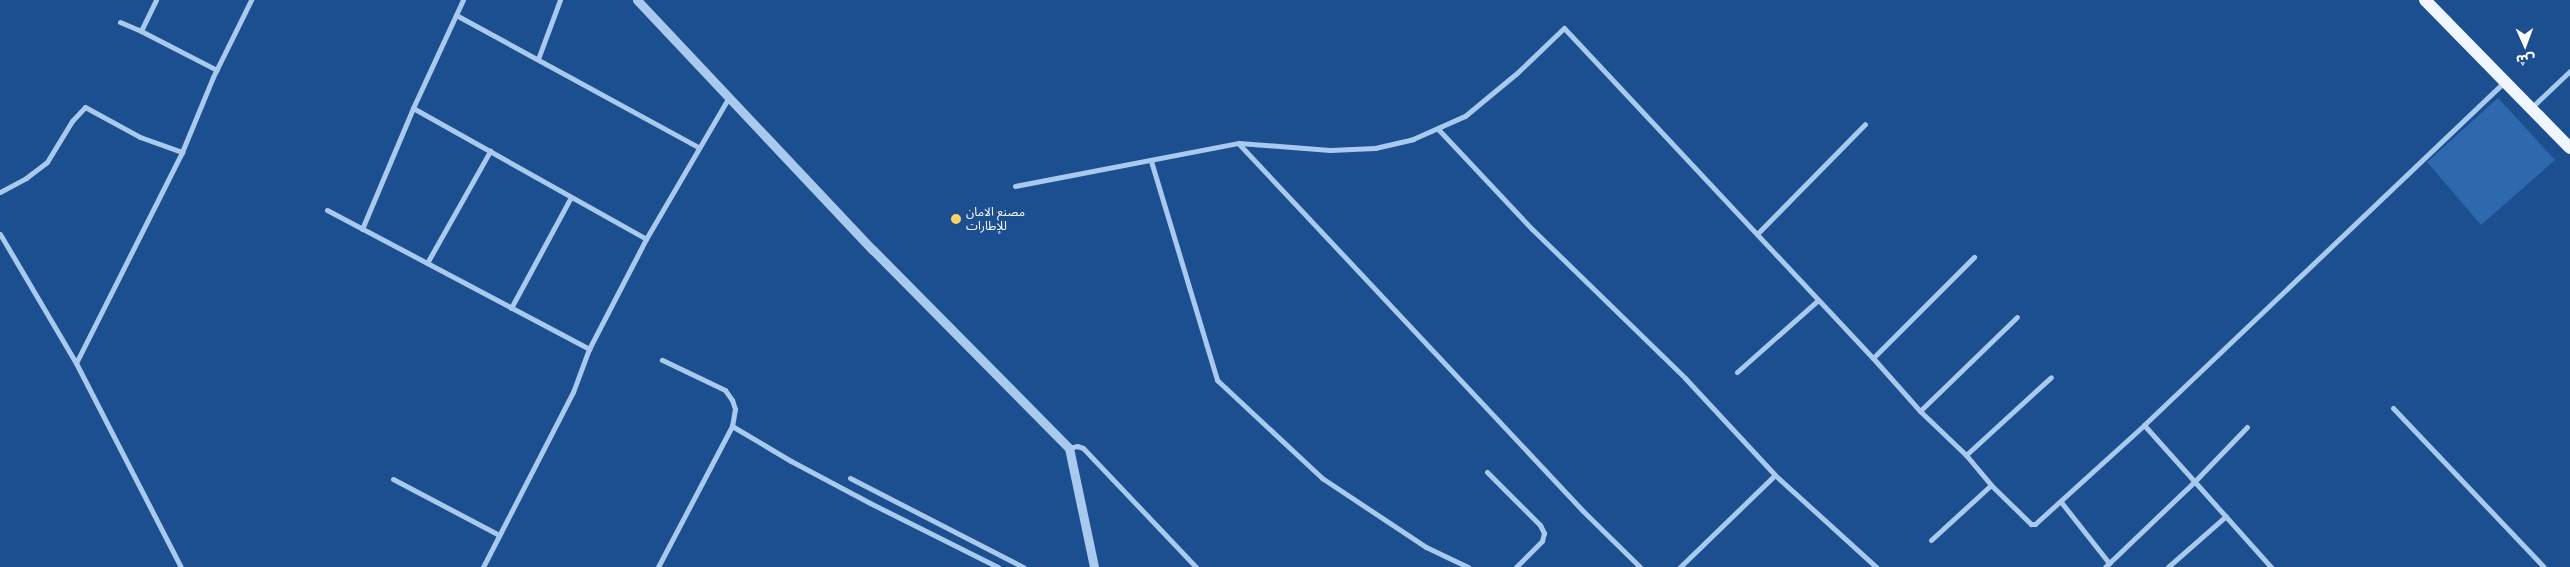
<!DOCTYPE html>
<meta charset="utf-8">
<style>
body{margin:0}
#map{position:relative;width:2570px;height:567px;overflow:hidden;background:#1b4f8f;font-family:"Noto Sans","Noto Sans Arabic",sans-serif}
div>[style]{position:absolute}
.green>*{inset:0;background:#2e69ad}
.minor>*{height:5px;margin:-2.5px;padding:0 2.5px;transform-origin:2.5px;border-radius:2.5px;background:#a9c9ee}
.tertiary>*{height:9px;margin:-4.5px;padding:0 4.5px;transform-origin:4.5px;border-radius:4.5px;background:#a9c9ee}
.primary>*{height:12px;margin:-6px;padding:0 6px;transform-origin:6px;border-radius:6px;background:#f0f6ff}
.dots>*{width:14px;height:14px;translate:-50% -50%;box-sizing:border-box;border:2px solid #1b4f8f;border-radius:50%}
span{translate:-50% -50%;white-space:nowrap;text-align:center;line-height:1.15;-webkit-text-stroke:4.5px #1b4f8f;paint-order:stroke}
.poi-label{font-size:12px;color:#fff}
.left{translate:0 -50%;text-align:left}
.north{position:absolute;left:2500px;top:20px;width:50px;height:50px;-webkit-text-stroke:4px #1b4f8f;paint-order:stroke;rotate:178deg;font-size:14px;font-weight:700;line-height:20px;text-align:center;color:#fff}
.north::after{content:'';display:block;margin:auto;width:18px;height:22px;background:#fff;clip-path:polygon(50% 0,100% 100%,50% 72%,0 100%)}
</style>
<div id="map">
<div class="green">
<div style="clip-path:polygon(2498px 98px,2555px 160px,2481px 225px,2427px 162px)"></div>
</div>
<div class="minor">
<div style="left:156px;top:0;width:34px;rotate:116deg"></div>
<div style="left:141px;top:31px;width:85px;rotate:27.2deg"></div>
<div style="left:456px;top:15px;width:276px;rotate:28.6deg"></div>
<div style="left:120px;top:22px;width:23px;rotate:23deg"></div>
<div style="left:538px;top:59px;width:63px;rotate:-69.6deg"></div>
<div style="left:2532px;top:107px;width:52px;rotate:-43.5deg"></div>
<div style="left:413px;top:108px;width:267px;rotate:29.3deg"></div>
<div style="left:1438px;top:129px;width:137px;rotate:46.8deg"></div>
<div style="left:1532px;top:229px;width:214px;rotate:44.2deg"></div>
<div style="left:1685px;top:378px;width:132px;rotate:47.1deg"></div>
<div style="left:1775px;top:475px;width:137px;rotate:42.3deg"></div>
<div style="left:1239px;top:144px;width:503px;rotate:46.85deg"></div>
<div style="left:1583px;top:511px;width:80px;rotate:44.5deg"></div>
<div style="left:1151px;top:161px;width:229px;rotate:73.2deg"></div>
<div style="left:1217px;top:380px;width:144px;rotate:43deg"></div>
<div style="left:1322px;top:478px;width:125px;rotate:33.6deg"></div>
<div style="left:1426px;top:547px;width:47px;rotate:25.5deg"></div>
<div style="left:1015px;top:186px;width:228px;rotate:-10.9deg"></div>
<div style="left:1239px;top:143px;width:91px;rotate:4.4deg"></div>
<div style="left:1330px;top:150px;width:45px;rotate:-2.5deg"></div>
<div style="left:1375px;top:148px;width:39px;rotate:-13deg"></div>
<div style="left:1413px;top:139px;width:57px;rotate:-23.9deg"></div>
<div style="left:1465px;top:116px;width:67px;rotate:-39.6deg"></div>
<div style="left:1517px;top:73px;width:65px;rotate:-43.8deg"></div>
<div style="left:1564px;top:28px;width:452px;rotate:46.9deg"></div>
<div style="left:1873px;top:358px;width:71px;rotate:48.4deg"></div>
<div style="left:1920px;top:411px;width:64px;rotate:43.7deg"></div>
<div style="left:1966px;top:455px;width:39px;rotate:50deg"></div>
<div style="left:1991px;top:485px;width:56px;rotate:44.3deg"></div>
<div style="left:2031px;top:524px;width:4px"></div>
<div style="left:2035px;top:524px;width:147px;rotate:-42.2deg"></div>
<div style="left:2144px;top:425px;width:499px;rotate:-43.6deg"></div>
<div style="left:0;top:192px;width:30px;rotate:-28deg"></div>
<div style="left:26px;top:178px;width:26px;rotate:-37deg"></div>
<div style="left:47px;top:162px;width:48px;rotate:-58.6deg"></div>
<div style="left:72px;top:121px;width:19px;rotate:-47deg"></div>
<div style="left:85px;top:107px;width:63px;rotate:28.6deg"></div>
<div style="left:140px;top:137px;width:45px;rotate:19.7deg"></div>
<div style="left:327px;top:210px;width:297px;rotate:27.9deg"></div>
<div style="left:362px;top:229px;width:131px;rotate:-67.1deg"></div>
<div style="left:413px;top:108px;width:119px;rotate:-65.2deg"></div>
<div style="left:0;top:234px;width:150px;rotate:59.5deg"></div>
<div style="left:76px;top:363px;width:236px;rotate:-63.3deg"></div>
<div style="left:182px;top:152px;width:81px;rotate:-67.5deg"></div>
<div style="left:213px;top:77px;width:86px;rotate:-63.7deg"></div>
<div style="left:1757px;top:234px;width:154px;rotate:-45.5deg"></div>
<div style="left:427px;top:263px;width:129px;rotate:-60.6deg"></div>
<div style="left:511px;top:308px;width:126px;rotate:-61.6deg"></div>
<div style="left:1873px;top:358px;width:143px;rotate:-45deg"></div>
<div style="left:76px;top:363px;width:229px;rotate:62.8deg"></div>
<div style="left:1737px;top:372px;width:108px;rotate:-41.6deg"></div>
<div style="left:2393px;top:408px;width:219px;rotate:46.5deg"></div>
<div style="left:1920px;top:411px;width:135px;rotate:-44.1deg"></div>
<div style="left:2144px;top:425px;width:191px;rotate:48.2deg"></div>
<div style="left:732px;top:426px;width:69px;rotate:30.7deg"></div>
<div style="left:791px;top:461px;width:89px;rotate:28deg"></div>
<div style="left:870px;top:503px;width:143px;rotate:26.6deg"></div>
<div style="left:1069px;top:448px;width:8px;rotate:-14deg"></div>
<div style="left:1077px;top:446px;width:6px;rotate:18deg"></div>
<div style="left:1083px;top:448px;width:164px;rotate:46.5deg"></div>
<div style="left:1966px;top:455px;width:115px;rotate:-42.5deg"></div>
<div style="left:1487px;top:472px;width:75px;rotate:45deg"></div>
<div style="left:1540px;top:525px;width:9px;rotate:63deg"></div>
<div style="left:1544px;top:533px;width:8px;rotate:104deg"></div>
<div style="left:1542px;top:541px;width:37px;rotate:135deg"></div>
<div style="left:850px;top:478px;width:195px;rotate:27.2deg"></div>
<div style="left:393px;top:479px;width:120px;rotate:27.8deg"></div>
<div style="left:2061px;top:502px;width:78px;rotate:51.8deg"></div>
<div style="left:1931px;top:540px;width:81px;rotate:-42.5deg"></div>
<div style="left:483px;top:567px;width:197px;rotate:-62.8deg"></div>
<div style="left:573px;top:392px;width:46px;rotate:-69.6deg"></div>
<div style="left:589px;top:349px;width:124px;rotate:-62.6deg"></div>
<div style="left:646px;top:239px;width:164px;rotate:-59.7deg"></div>
<div style="left:658px;top:567px;width:159px;rotate:-62.3deg"></div>
<div style="left:732px;top:426px;width:17px;rotate:-80deg"></div>
<div style="left:735px;top:409px;width:9px;rotate:-108deg"></div>
<div style="left:732px;top:400px;width:12px;rotate:-125deg"></div>
<div style="left:725px;top:390px;width:70px;rotate:-154.5deg"></div>
<div style="left:1680px;top:567px;width:132px;rotate:-44.1deg"></div>
<div style="left:2105px;top:567px;width:124px;rotate:-43.7deg"></div>
<div style="left:2195px;top:481px;width:75px;rotate:-46.1deg"></div>
<div style="left:2168px;top:567px;width:77px;rotate:-41.3deg"></div>
</div>
<div class="tertiary">
<div style="left:637px;top:0;width:344px;rotate:46.7deg"></div>
<div style="left:873px;top:250px;width:279px;rotate:45.3deg"></div>
<div style="left:1069px;top:448px;width:122px;rotate:78.1deg"></div>
</div>
<div class="primary">
<div style="left:2425px;top:0;width:207px;rotate:45.6deg"></div>
</div>
<div class="dots">
<div style="left:956px;top:219px;background:#ffd166"></div>
</div>
<div class="poi-label">
<span class="left" style="left:966px;top:219px">مصنع الامان<br>للإطارات</span>
</div>
<div class="north">ش</div>
</div>
